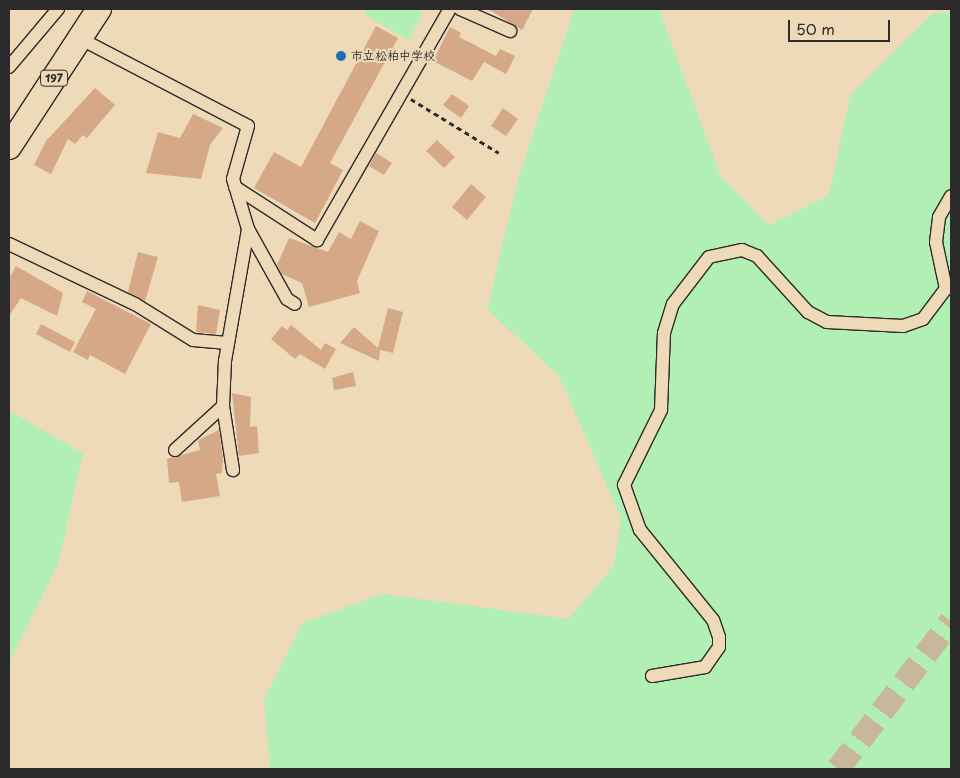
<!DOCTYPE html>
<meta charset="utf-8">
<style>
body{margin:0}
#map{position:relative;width:960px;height:778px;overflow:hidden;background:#eedab8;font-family:"Playpen Sans","Klee One",sans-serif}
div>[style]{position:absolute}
.green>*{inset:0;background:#b1efb5}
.building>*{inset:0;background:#d5a887}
.highway-tunnel>*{height:24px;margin-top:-12px;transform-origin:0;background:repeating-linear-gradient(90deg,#c7b79c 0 24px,transparent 0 36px)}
.path>*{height:2.5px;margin-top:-1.25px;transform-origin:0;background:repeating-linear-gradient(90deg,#2b2b2b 0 5px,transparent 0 9px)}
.roads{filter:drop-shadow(1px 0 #2b2b2b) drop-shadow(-1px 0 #2b2b2b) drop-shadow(0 1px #2b2b2b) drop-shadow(0 -1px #2b2b2b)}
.street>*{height:12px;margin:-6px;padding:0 6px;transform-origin:6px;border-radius:6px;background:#eedab8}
.highway>*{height:24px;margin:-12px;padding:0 12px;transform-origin:12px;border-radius:12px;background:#eedab8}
.dots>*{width:14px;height:14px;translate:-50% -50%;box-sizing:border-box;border:2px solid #eedab8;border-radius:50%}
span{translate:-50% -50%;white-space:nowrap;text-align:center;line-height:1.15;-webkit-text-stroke:4.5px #eedab8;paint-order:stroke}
.shield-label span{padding:1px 4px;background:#eedab8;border:1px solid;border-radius:4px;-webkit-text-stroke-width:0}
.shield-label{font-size:11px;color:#2b2b2b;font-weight:700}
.poi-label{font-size:12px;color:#2b2b2b;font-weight:700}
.left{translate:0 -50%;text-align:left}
.frame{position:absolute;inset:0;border:10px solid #2b2b2b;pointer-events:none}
.scale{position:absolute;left:788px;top:20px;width:102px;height:22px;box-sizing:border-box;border:2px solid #2b2b2b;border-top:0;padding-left:6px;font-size:15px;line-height:18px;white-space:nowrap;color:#2b2b2b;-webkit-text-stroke:4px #eedab8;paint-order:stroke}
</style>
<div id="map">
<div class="green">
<div style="clip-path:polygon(368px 9px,416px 9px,423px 13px,409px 40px,365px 15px)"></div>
<div style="clip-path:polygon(574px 9px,659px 9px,721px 177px,769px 225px,829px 195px,850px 95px,933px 13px,951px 13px,951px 769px,270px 769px,264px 699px,302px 623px,383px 594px,569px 619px,614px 565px,621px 518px,559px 376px,487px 309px,519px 177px)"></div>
<div style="clip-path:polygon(9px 411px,83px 453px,58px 564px,9px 663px)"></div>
</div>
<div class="building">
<div style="clip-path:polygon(488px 9px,533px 9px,522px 30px)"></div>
<div style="clip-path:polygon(376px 26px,398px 38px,330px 163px,343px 170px,315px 223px,254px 188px,274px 152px,301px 167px)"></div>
<div style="clip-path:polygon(450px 27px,461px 33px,459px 37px,496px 56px,500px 49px,515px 56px,506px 74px,484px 62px,472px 81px,433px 61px)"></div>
<div style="clip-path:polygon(95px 88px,115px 105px,87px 138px,83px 135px,75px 144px,68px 139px,51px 174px,34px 165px,46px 141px)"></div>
<div style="clip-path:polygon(452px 94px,469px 106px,461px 118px,443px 105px)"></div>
<div style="clip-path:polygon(503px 108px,518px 119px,506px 136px,491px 126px)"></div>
<div style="clip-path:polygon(193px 114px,223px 128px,210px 145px,201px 179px,146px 173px,158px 132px,180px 138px)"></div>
<div style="clip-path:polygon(437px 140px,455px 157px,444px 168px,426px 151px)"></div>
<div style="clip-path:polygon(376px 153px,392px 163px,384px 175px,369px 166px)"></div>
<div style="clip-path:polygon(471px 184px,486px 197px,467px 220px,452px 207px)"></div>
<div style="clip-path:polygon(360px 221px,379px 231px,357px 281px,360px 293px,309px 307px,302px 283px,282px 274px,277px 265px,289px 238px,328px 252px,339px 232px,351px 239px)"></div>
<div style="clip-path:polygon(138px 252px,158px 257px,145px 301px,128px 292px)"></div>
<div style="clip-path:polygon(16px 266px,63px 293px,57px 316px,21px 298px,9px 316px,9px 279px)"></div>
<div style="clip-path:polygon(87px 291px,151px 324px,125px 374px,90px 355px,88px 360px,73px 352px,96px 309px,82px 302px)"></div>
<div style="clip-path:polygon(198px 305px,220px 310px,216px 334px,196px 332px)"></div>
<div style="clip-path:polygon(388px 308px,403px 312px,393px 353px,380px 350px,379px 361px,340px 343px,354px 327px,378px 348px)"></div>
<div style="clip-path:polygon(41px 324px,75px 342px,70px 352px,36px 334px)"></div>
<div style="clip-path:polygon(291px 325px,321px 350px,325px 343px,336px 349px,325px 369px,300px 354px,295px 359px,271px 339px,282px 326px,287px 330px)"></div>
<div style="clip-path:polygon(353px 372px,356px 386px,334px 390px,332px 378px)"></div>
<div style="clip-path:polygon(232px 393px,251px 397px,250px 427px,257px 426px,259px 453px,239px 456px)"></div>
<div style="clip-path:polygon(219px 430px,223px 458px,222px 473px,216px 474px,220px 496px,182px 502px,179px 482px,169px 483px,167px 459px,200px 450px,198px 440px)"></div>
</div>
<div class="highway-tunnel">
<div style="left:838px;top:769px;width:186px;rotate:-52.6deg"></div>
</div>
<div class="path">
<div style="left:411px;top:99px;width:103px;rotate:31.5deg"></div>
</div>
<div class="roads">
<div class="street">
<div style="left:460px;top:9px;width:55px;rotate:23.7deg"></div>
<div style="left:81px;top:39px;width:188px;rotate:27.5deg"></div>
<div style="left:248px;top:126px;width:55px;rotate:105.8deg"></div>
<div style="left:233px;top:179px;width:52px;rotate:73.3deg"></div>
<div style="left:248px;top:229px;width:80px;rotate:60.9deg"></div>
<div style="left:287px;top:299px;width:9px;rotate:32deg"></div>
<div style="left:9px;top:67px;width:76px;rotate:-49.8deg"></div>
<div style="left:235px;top:187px;width:98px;rotate:32.9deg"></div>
<div style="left:317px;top:240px;width:267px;rotate:-60.1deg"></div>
<div style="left:9px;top:244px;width:140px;rotate:25.5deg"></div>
<div style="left:135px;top:304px;width:68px;rotate:31.8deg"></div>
<div style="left:193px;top:340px;width:34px;rotate:5deg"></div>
<div style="left:223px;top:406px;width:65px;rotate:81.1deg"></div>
<div style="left:175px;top:450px;width:65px;rotate:-42.5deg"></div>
<div style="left:223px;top:406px;width:45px;rotate:-87.5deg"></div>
<div style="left:225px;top:361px;width:134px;rotate:-80.1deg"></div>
<div style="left:652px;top:676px;width:54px;rotate:-9.6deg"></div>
<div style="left:705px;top:667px;width:24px;rotate:-55deg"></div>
<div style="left:719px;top:647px;width:10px;rotate:-90deg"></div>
<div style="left:719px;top:637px;width:18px;rotate:-109deg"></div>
<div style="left:713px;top:620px;width:116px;rotate:-129deg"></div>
<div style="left:640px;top:530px;width:48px;rotate:-109.6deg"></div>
<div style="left:624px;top:485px;width:84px;rotate:-63.7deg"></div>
<div style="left:661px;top:410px;width:77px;rotate:-87.8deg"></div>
<div style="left:664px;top:333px;width:30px;rotate:-73deg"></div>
<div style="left:673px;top:304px;width:59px;rotate:-52.5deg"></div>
<div style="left:709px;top:257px;width:34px;rotate:-12deg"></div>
<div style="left:742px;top:250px;width:16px;rotate:22deg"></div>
<div style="left:757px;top:256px;width:76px;rotate:47.7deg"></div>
<div style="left:808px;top:312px;width:21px;rotate:28deg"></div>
<div style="left:827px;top:322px;width:76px;rotate:3deg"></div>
<div style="left:903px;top:326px;width:21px;rotate:-19deg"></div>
<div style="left:923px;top:319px;width:38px;rotate:-53deg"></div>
<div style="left:946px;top:289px;width:48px;rotate:-102deg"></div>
<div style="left:936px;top:242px;width:25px;rotate:-83deg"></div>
<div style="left:939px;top:217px;width:24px;rotate:-60deg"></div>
</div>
<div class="highway">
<div style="left:9px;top:147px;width:165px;rotate:-56.9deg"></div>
</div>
</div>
<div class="dots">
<div style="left:341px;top:56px;background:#1f6fb2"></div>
</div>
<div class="shield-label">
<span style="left:54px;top:78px">197</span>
</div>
<div class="poi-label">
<span class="left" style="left:351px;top:56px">市立松柏中学校</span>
</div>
<div class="frame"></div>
<div class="scale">50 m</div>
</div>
